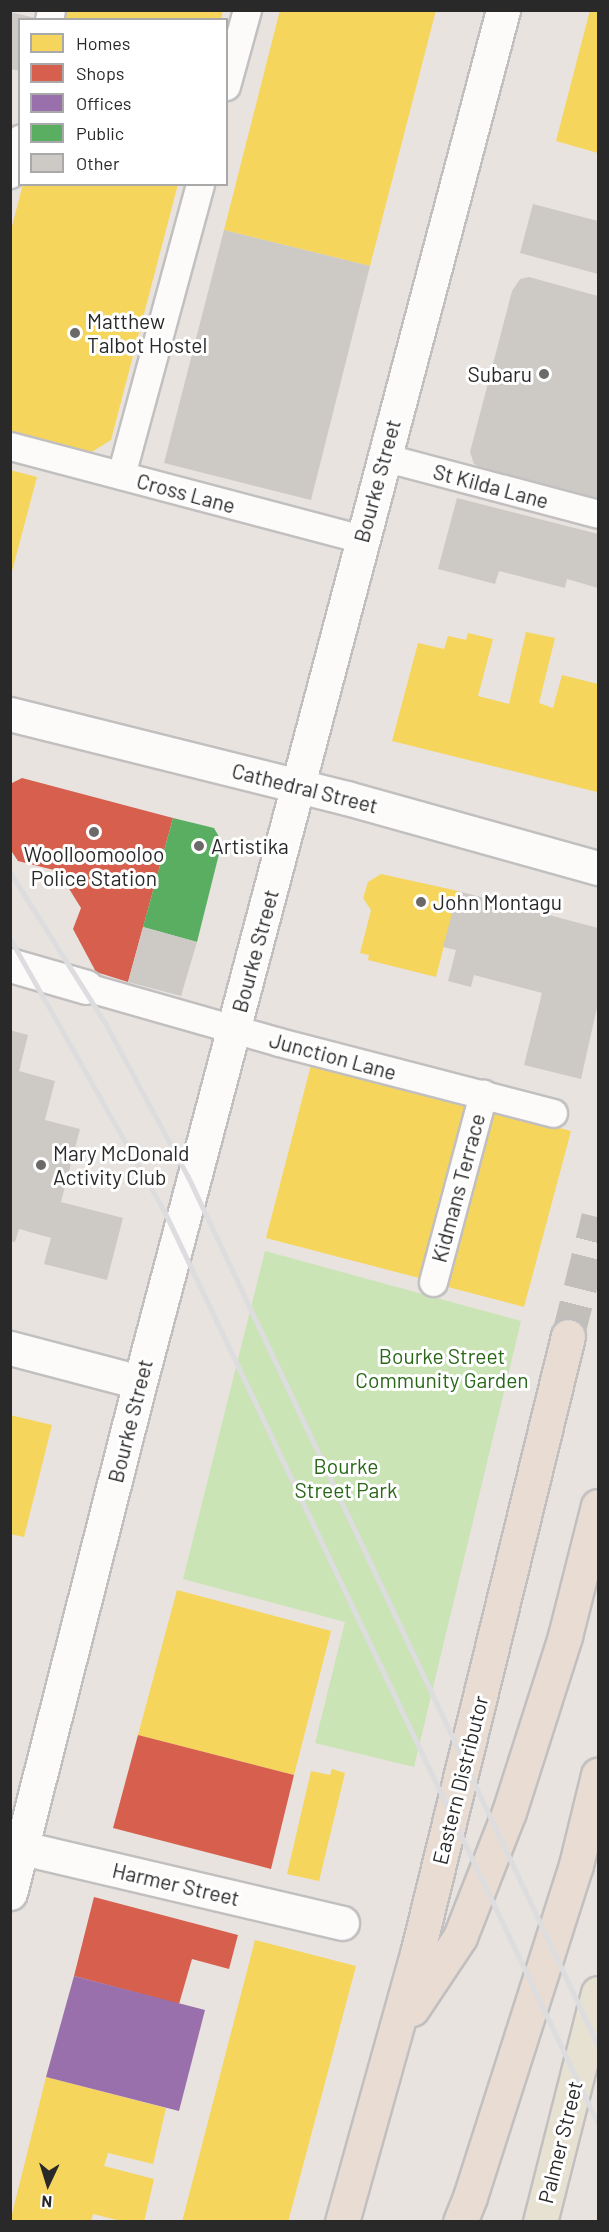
<!DOCTYPE html>
<style>
body{margin:0}
#map{position:relative;width:609px;height:2232px;overflow:hidden;background:#e8e3de;font-family:Barlow,sans-serif}
div>[style]{position:absolute}
.green>*{inset:0;background:#cae4b6}
.homes>*{inset:0;background:#f6d55c}
.shops>*{inset:0;background:#d6604d}
.offices>*{inset:0;background:#9970ab}
.public>*{inset:0;background:#5aae61}
.building>*{inset:0;background:#cdc9c5}
.highway-tunnel>*{height:33px;margin-top:-16.5px;transform-origin:0;background:repeating-linear-gradient(90deg,#c2beba 0 33px,transparent 0 49px)}
.roads{filter:drop-shadow(2px 0 #c1bfc0) drop-shadow(-2px 0 #c1bfc0) drop-shadow(0 2px #c1bfc0) drop-shadow(0 -2px #c1bfc0)}
.lane>*{height:27px;margin:-13.5px;padding:0 13.5px;transform-origin:13.5px;border-radius:13.5px;background:#fcfbfa}
.street>*{height:33px;margin:-16.5px;padding:0 16.5px;transform-origin:16.5px;border-radius:16.5px;background:#fcfbfa}
.primary>*{height:33px;margin:-16.5px;padding:0 16.5px;transform-origin:16.5px;border-radius:16.5px;background:#e7e1d2}
.highway>*{height:33px;margin:-16.5px;padding:0 16.5px;transform-origin:16.5px;border-radius:16.5px;background:#e9dcd2}
.rail>*{height:4.5px;margin:-2.25px;padding:0 2.25px;transform-origin:2.25px;border-radius:2.25px;background:#dddcde}
.dots>*{width:16px;height:16px;translate:-50% -50%;box-sizing:border-box;border:3px solid #fff;border-radius:50%}
span{translate:-50% -50%;white-space:nowrap;text-align:center;line-height:1.15;-webkit-text-stroke:6px #fff;paint-order:stroke}
.poi-label{font-size:21px;color:#292929}
.left{translate:0 -50%;text-align:left}
.right{translate:-100% -50%;text-align:right}
.street-label{font-size:21px;color:#292929}
.park-label{font-size:21px;color:#296817}
.frame{position:absolute;inset:0;border:12px solid #292929;pointer-events:none}
.legend{position:absolute;left:18px;top:18px;width:210px;height:168px;box-sizing:border-box;background:#fff;border:2px solid #a9a9a9;margin:0;padding:8px 10px;list-style:none;font-size:18px;color:#292929}
.legend li{display:flex;align-items:center;gap:12px;height:30px}
.legend b{width:30px;border:2px solid #a9a9a9}
.north{position:absolute;left:18px;top:2154px;width:60px;height:60px;-webkit-text-stroke:4px #fff;paint-order:stroke;rotate:184deg;font-size:16px;font-weight:700;line-height:24px;text-align:center;color:#292929}
.north::after{content:'';display:block;margin:auto;width:21px;height:27px;background:#292929;clip-path:polygon(50% 0,100% 100%,50% 72%,0 100%)}
</style>
<div id="map">
<div class="green">
<div style="clip-path:polygon(265px 1251px,521px 1321px,414px 1767px,315px 1743px,345px 1622px,183px 1579px)"></div>
</div>
<div class="homes">
<div style="clip-path:polygon(66px 10px,223px 10px,221px 20px,64px 20px)"></div>
<div style="clip-path:polygon(280px 10px,436px 10px,370px 266px,224px 230px)"></div>
<div style="clip-path:polygon(590px 10px,598px 10px,598px 153px,556px 141px)"></div>
<div style="clip-path:polygon(23px 184px,178px 184px,111px 440px,90px 453px,10px 432px,10px 234px)"></div>
<div style="clip-path:polygon(10px 470px,37px 477px,11px 575px,10px 575px)"></div>
<div style="clip-path:polygon(526px 632px,555px 638px,539px 703px,553px 708px,562px 675px,598px 684px,597px 792px,392px 741px,418px 643px,444px 649px,448px 636px,466px 640px,468px 633px,493px 639px,478px 696px,509px 704px)"></div>
<div style="clip-path:polygon(381px 874px,458px 891px,436px 977px,368px 960px,369px 955px,360px 953px,371px 910px,363px 898px,368px 882px)"></div>
<div style="clip-path:polygon(311px 1065px,465px 1105px,419px 1278px,266px 1238px)"></div>
<div style="clip-path:polygon(495px 1111px,571px 1131px,524px 1307px,448px 1287px)"></div>
<div style="clip-path:polygon(10px 1415px,52px 1425px,24px 1537px,10px 1534px)"></div>
<div style="clip-path:polygon(177px 1590px,331px 1631px,294px 1775px,138px 1735px)"></div>
<div style="clip-path:polygon(332px 1769px,345px 1773px,319px 1881px,287px 1874px,311px 1771px,330px 1775px)"></div>
<div style="clip-path:polygon(255px 1940px,356px 1966px,288px 2222px,182px 2222px)"></div>
<div style="clip-path:polygon(46px 2077px,166px 2108px,153px 2164px,108px 2153px,104px 2166px,154px 2179px,144px 2222px,125px 2222px,93px 2214px,91px 2222px,10px 2222px)"></div>
</div>
<div class="shops">
<div style="clip-path:polygon(22px 778px,173px 818px,128px 982px,96px 972px,73px 929px,81px 908px,58px 871px,18px 861px,10px 849px,10px 784px)"></div>
<div style="clip-path:polygon(138px 1735px,294px 1775px,271px 1869px,113px 1828px)"></div>
<div style="clip-path:polygon(94px 1897px,238px 1935px,229px 1969px,192px 1959px,179px 2004px,74px 1976px)"></div>
</div>
<div class="offices">
<div style="clip-path:polygon(74px 1976px,205px 2010px,179px 2111px,46px 2077px)"></div>
</div>
<div class="public">
<div style="clip-path:polygon(173px 818px,214px 828px,222px 842px,197px 942px,143px 927px)"></div>
</div>
<div class="building">
<div style="clip-path:polygon(10px 12px,40px 19px,20px 20px,20px 71px,10px 69px)"></div>
<div style="clip-path:polygon(533px 204px,598px 221px,598px 274px,520px 253px)"></div>
<div style="clip-path:polygon(224px 230px,370px 266px,311px 500px,164px 463px)"></div>
<div style="clip-path:polygon(529px 277px,598px 296px,598px 499px,486px 470px,474px 464px,470px 452px,512px 291px,520px 279px)"></div>
<div style="clip-path:polygon(457px 498px,598px 534px,598px 588px,567px 579px,565px 588px,499px 571px,495px 584px,438px 569px)"></div>
<div style="clip-path:polygon(458px 891px,598px 928px,598px 1003px,581px 1079px,524px 1065px,542px 993px,474px 975px,471px 987px,448px 981px,456px 950px,443px 947px)"></div>
<div style="clip-path:polygon(143px 927px,197px 942px,181px 996px,128px 982px)"></div>
<div style="clip-path:polygon(10px 1030px,28px 1035px,19px 1071px,55px 1081px,45px 1120px,80px 1129px,61px 1202px,123px 1218px,107px 1280px,44px 1264px,51px 1238px,19px 1229px,15px 1242px,10px 1241px)"></div>
</div>
<div class="highway-tunnel">
<div style="left:568px;top:1336px;width:123px;rotate:-75.9deg"></div>
</div>
<div class="roads">
<div class="lane">
<div style="left:49px;top:20px;width:10px;rotate:-79deg"></div>
<div style="left:226px;top:86px;width:79px;rotate:-74.6deg"></div>
<div style="left:10px;top:174px;width:37px;rotate:-74deg"></div>
<div style="left:10px;top:446px;width:364px;rotate:14.8deg"></div>
<div style="left:383px;top:457px;width:222px;rotate:14.8deg"></div>
<div style="left:121px;top:475px;width:302px;rotate:-74.8deg"></div>
<div style="left:86px;top:987px;width:201px;rotate:15.9deg"></div>
<div style="left:279px;top:1042px;width:283px;rotate:14.5deg"></div>
<div style="left:433px;top:1282px;width:195px;rotate:-75.1deg"></div>
</div>
<div class="street">
<div style="left:10px;top:714px;width:347px;rotate:14deg"></div>
<div style="left:347px;top:798px;width:261px;rotate:15.6deg"></div>
<div style="left:10px;top:965px;width:79px;rotate:16.1deg"></div>
<div style="left:10px;top:1348px;width:134px;rotate:14.7deg"></div>
<div style="left:10px;top:1845px;width:341px;rotate:13.2deg"></div>
<div style="left:10px;top:1893px;width:527px;rotate:-75.73deg"></div>
<div style="left:140px;top:1382px;width:1419px;rotate:-75.18deg"></div>
</div>
<div class="primary">
<div style="left:540px;top:2222px;width:236px;rotate:-75.8deg"></div>
</div>
<div class="highway">
<div style="left:412px;top:2009px;width:87px;rotate:-56.3deg"></div>
<div style="left:460px;top:1937px;width:134px;rotate:-68.6deg"></div>
<div style="left:509px;top:1812px;width:185px;rotate:-72.3deg"></div>
<div style="left:565px;top:1636px;width:134px;rotate:-75.8deg"></div>
<div style="left:342px;top:2222px;width:278px;rotate:-74.4deg"></div>
<div style="left:417px;top:1954px;width:636px;rotate:-76.27deg"></div>
<div style="left:460px;top:2222px;width:27px;rotate:-68deg"></div>
<div style="left:470px;top:2197px;width:349px;rotate:-72.3deg"></div>
<div style="left:576px;top:1865px;width:93px;rotate:-76.3deg"></div>
</div>
</div>
<div class="rail">
<div style="left:10px;top:872px;width:180px;rotate:57.7deg"></div>
<div style="left:106px;top:1024px;width:173px;rotate:61.7deg"></div>
<div style="left:188px;top:1176px;width:961px;rotate:64.74deg"></div>
<div style="left:10px;top:938px;width:315px;rotate:60.5deg"></div>
<div style="left:165px;top:1212px;width:1009px;rotate:64.58deg"></div>
</div>
<div class="dots">
<div style="left:75px;top:333px;background:#6c6a68"></div>
<div style="left:544px;top:374px;background:#6c6a68"></div>
<div style="left:94px;top:832px;background:#6c6a68"></div>
<div style="left:199px;top:846px;background:#6c6a68"></div>
<div style="left:421px;top:902px;background:#6c6a68"></div>
<div style="left:41px;top:1165px;background:#6c6a68"></div>
</div>
<div class="poi-label">
<span class="left" style="left:87px;top:333px">Matthew<br>Talbot Hostel</span>
<span class="right" style="left:532px;top:374px">Subaru</span>
<span class="left" style="left:211px;top:846px">Artistika</span>
<span style="left:94px;top:866px">Woolloomooloo<br>Police Station</span>
<span class="left" style="left:433px;top:902px">John Montagu</span>
<span class="left" style="left:53px;top:1165px">Mary McDonald<br>Activity Club</span>
</div>
<div class="street-label">
<span style="left:377px;top:481px;rotate:-75deg">Bourke Street</span>
<span style="left:491px;top:486px;rotate:15deg">St Kilda Lane</span>
<span style="left:186px;top:493px;rotate:15deg">Cross Lane</span>
<span style="left:305px;top:788px;rotate:14deg">Cathedral Street</span>
<span style="left:255px;top:951px;rotate:-75deg">Bourke Street</span>
<span style="left:333px;top:1056px;rotate:15deg">Junction Lane</span>
<span style="left:458px;top:1188px;rotate:-75deg">Kidmans Terrace</span>
<span style="left:130px;top:1421px;rotate:-76deg">Bourke Street</span>
<span style="left:460px;top:1780px;rotate:-76deg">Eastern Distributor</span>
<span style="left:176px;top:1884px;rotate:13deg">Harmer Street</span>
<span style="left:560px;top:2142px;rotate:-76deg">Palmer Street</span>
</div>
<div class="park-label">
<span style="left:442px;top:1368px">Bourke Street<br>Community Garden</span>
<span style="left:346px;top:1478px">Bourke<br>Street Park</span>
</div>
<div class="frame"></div>
<ul class="legend">
<li><b style="height:16px;background:#f6d55c"></b>Homes</li>
<li><b style="height:16px;background:#d6604d"></b>Shops</li>
<li><b style="height:16px;background:#9970ab"></b>Offices</li>
<li><b style="height:16px;background:#5aae61"></b>Public</li>
<li><b style="height:16px;background:#cdc9c5"></b>Other</li>
</ul>
<div class="north">N</div>
</div>
